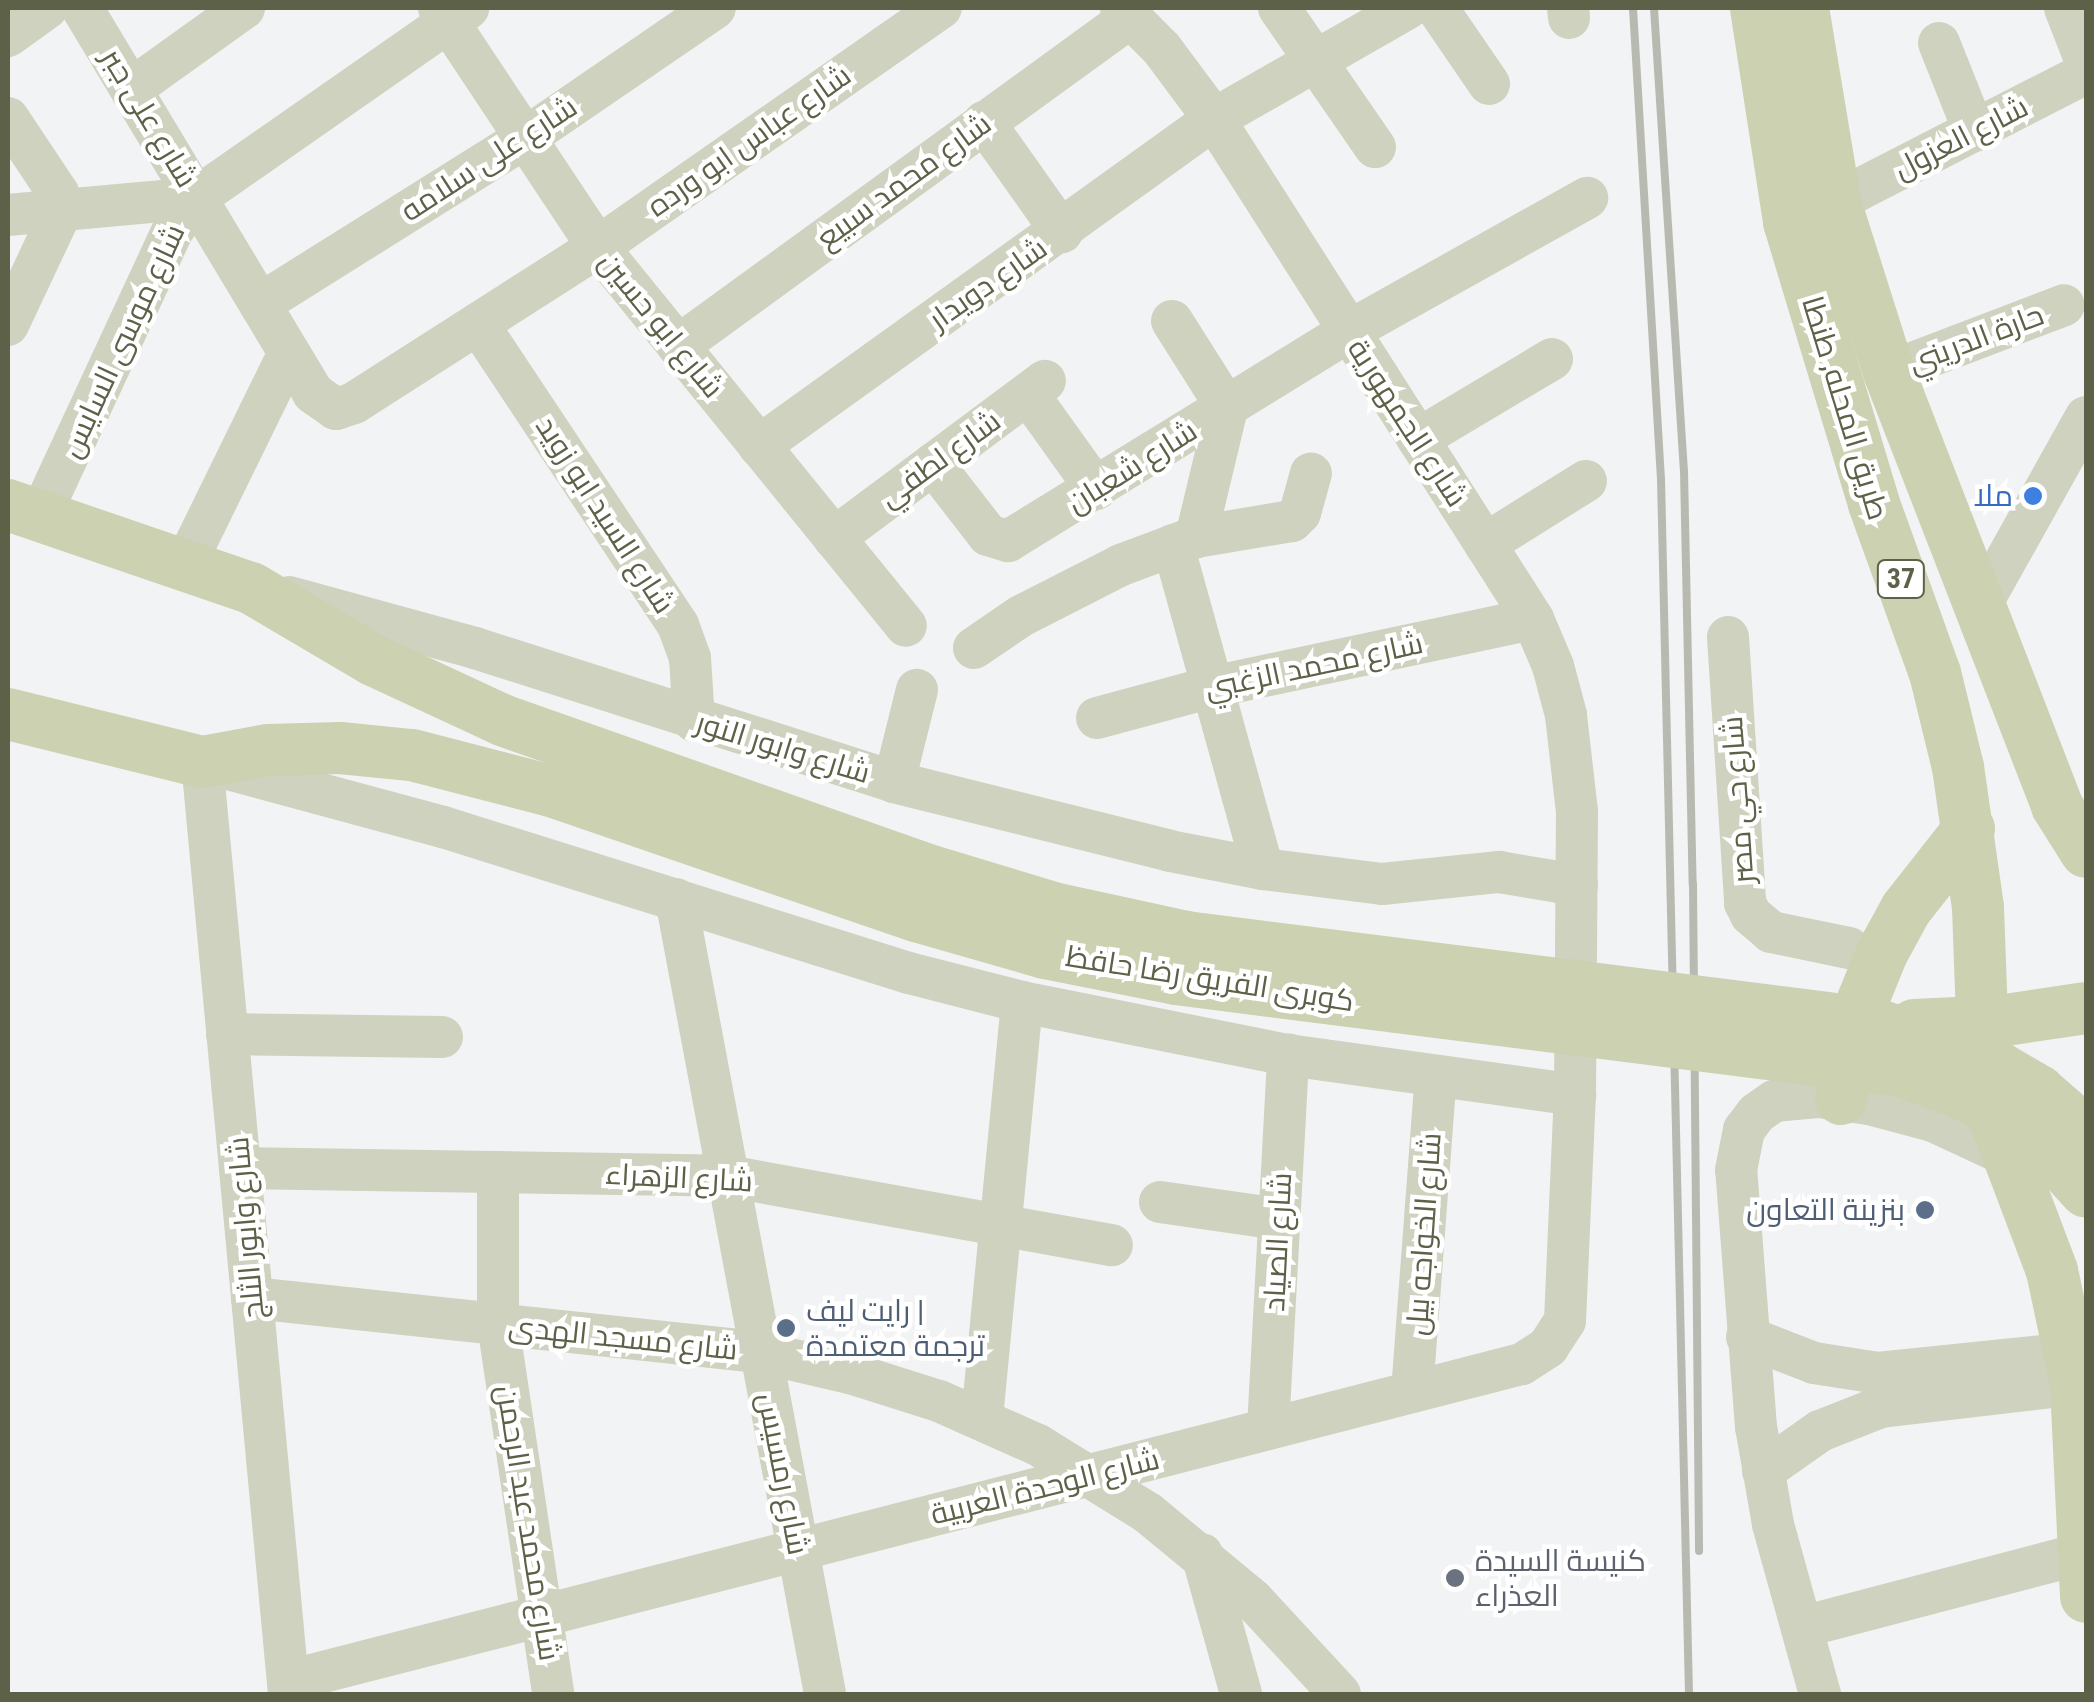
<!DOCTYPE html>
<meta charset="utf-8">
<style>
body{margin:0}
#map{position:relative;width:2094px;height:1702px;overflow:hidden;background:#f2f3f4;font-family:"Roboto Condensed",Cairo,sans-serif}
div>[style]{position:absolute}
.minor>*{height:42px;margin:-21px;padding:0 21px;transform-origin:21px;border-radius:21px;background:#ced2bf}
.major>*{height:52px;margin:-26px;padding:0 26px;transform-origin:26px;border-radius:26px;background:#cbd1b1}
.rail>*{height:8px;margin:-4px;padding:0 4px;transform-origin:4px;border-radius:4px;background:#b8bab2}
.major-bridge>*{height:52px;margin:-26px;padding:0 26px;transform-origin:26px;border-radius:26px;background:#cbd1b1}
.dots>*{width:28px;height:28px;translate:-50% -50%;box-sizing:border-box;border:5px solid #fff;border-radius:50%}
span{translate:-50% -50%;white-space:nowrap;text-align:center;line-height:1.15;-webkit-text-stroke:9px #fff;paint-order:stroke}
.shield-label span{padding:2px 8px;background:#fff;border:2px solid;border-radius:8px;-webkit-text-stroke-width:0}
.shield-label{font-size:28px;color:#5d6148;font-weight:700}
.street-label{font-size:30px;color:#5d6148}
.shop-label{font-size:30px;color:#366cbe}
.right{translate:-100% -50%;text-align:right}
.service-label{font-size:30px;color:#4e5e75}
.left{translate:0 -50%;text-align:left}
.worship-label{font-size:30px;color:#5b616d}
.frame{position:absolute;inset:0;border:10px solid #5d6148;pointer-events:none}
</style>
<div id="map">
<div class="minor">
<div style="left:82px;top:8px;width:449px;rotate:59deg"></div>
<div style="left:313px;top:393px;width:28px;rotate:35deg"></div>
<div style="left:336px;top:409px;width:19px;rotate:-18deg"></div>
<div style="left:354px;top:403px;width:290px;rotate:-32.6deg"></div>
<div style="left:598px;top:247px;width:418px;rotate:-34.9deg"></div>
<div style="left:439px;top:8px;width:287px;rotate:56.4deg"></div>
<div style="left:598px;top:247px;width:488px;rotate:50.9deg"></div>
<div style="left:1279px;top:8px;width:169px;rotate:55.4deg"></div>
<div style="left:1437px;top:8px;width:92px;rotate:55.6deg"></div>
<div style="left:1568px;top:8px;width:10px;rotate:84deg"></div>
<div style="left:2065px;top:8px;width:58px;rotate:68.7deg"></div>
<div style="left:8px;top:36px;width:48px;rotate:-35.7deg"></div>
<div style="left:1939px;top:43px;width:95px;rotate:68.3deg"></div>
<div style="left:131px;top:89px;width:139px;rotate:-35.6deg"></div>
<div style="left:8px;top:118px;width:90px;rotate:56.3deg"></div>
<div style="left:58px;top:193px;width:17px;rotate:77deg"></div>
<div style="left:62px;top:210px;width:127px;rotate:115.2deg"></div>
<div style="left:984px;top:122px;width:135px;rotate:54.7deg"></div>
<div style="left:1835px;top:202px;width:282px;rotate:-27.2deg"></div>
<div style="left:8px;top:215px;width:189px;rotate:-5.2deg"></div>
<div style="left:260px;top:304px;width:313px;rotate:-32.1deg"></div>
<div style="left:525px;top:138px;width:230px;rotate:-34.4deg"></div>
<div style="left:1172px;top:321px;width:103px;rotate:57.7deg"></div>
<div style="left:1227px;top:408px;width:133px;rotate:103.5deg"></div>
<div style="left:478px;top:324px;width:361px;rotate:56.4deg"></div>
<div style="left:678px;top:625px;width:35px;rotate:70deg"></div>
<div style="left:690px;top:658px;width:63px;rotate:86.4deg"></div>
<div style="left:678px;top:346px;width:561px;rotate:-36.01deg"></div>
<div style="left:1889px;top:372px;width:187px;rotate:-20.9deg"></div>
<div style="left:1028px;top:394px;width:117px;rotate:54.4deg"></div>
<div style="left:1418px;top:439px;width:156px;rotate:-30.8deg"></div>
<div style="left:759px;top:446px;width:560px;rotate:-35.7deg"></div>
<div style="left:1214px;top:119px;width:224px;rotate:-29.8deg"></div>
<div style="left:933px;top:464px;width:90px;rotate:52.2deg"></div>
<div style="left:988px;top:535px;width:21px;rotate:17deg"></div>
<div style="left:1008px;top:541px;width:400px;rotate:-31.6deg"></div>
<div style="left:1349px;top:331px;width:273px;rotate:-29.2deg"></div>
<div style="left:40px;top:516px;width:315px;rotate:-65.1deg"></div>
<div style="left:173px;top:230px;width:39px;rotate:-54deg"></div>
<div style="left:196px;top:198px;width:332px;rotate:-34.9deg"></div>
<div style="left:834px;top:538px;width:263px;rotate:-36.7deg"></div>
<div style="left:1485px;top:544px;width:119px;rotate:-32deg"></div>
<div style="left:1173px;top:545px;width:336px;rotate:74.5deg"></div>
<div style="left:185px;top:565px;width:236px;rotate:-63.9deg"></div>
<div style="left:289px;top:597px;width:193px;rotate:15.3deg"></div>
<div style="left:475px;top:648px;width:440px;rotate:17.7deg"></div>
<div style="left:894px;top:782px;width:284px;rotate:14deg"></div>
<div style="left:1170px;top:851px;width:95px;rotate:11deg"></div>
<div style="left:1263px;top:869px;width:120px;rotate:7.2deg"></div>
<div style="left:1382px;top:884px;width:118px;rotate:-5.9deg"></div>
<div style="left:1499px;top:872px;width:79px;rotate:9.5deg"></div>
<div style="left:1978px;top:610px;width:221px;rotate:-60.8deg"></div>
<div style="left:1728px;top:637px;width:267px;rotate:86.3deg"></div>
<div style="left:1745px;top:903px;width:13px;rotate:63deg"></div>
<div style="left:1751px;top:915px;width:26px;rotate:40deg"></div>
<div style="left:1771px;top:932px;width:80px;rotate:11.6deg"></div>
<div style="left:974px;top:648px;width:57px;rotate:-34.2deg"></div>
<div style="left:1021px;top:616px;width:112px;rotate:-27deg"></div>
<div style="left:1121px;top:565px;width:80px;rotate:-20.5deg"></div>
<div style="left:1196px;top:537px;width:97px;rotate:-9.5deg"></div>
<div style="left:1292px;top:521px;width:11px;rotate:-45deg"></div>
<div style="left:1300px;top:513px;width:41px;rotate:-74.6deg"></div>
<div style="left:1097px;top:718px;width:119px;rotate:-15.1deg"></div>
<div style="left:1212px;top:687px;width:328px;rotate:-12deg"></div>
<div style="left:894px;top:782px;width:95px;rotate:-76deg"></div>
<div style="left:676px;top:899px;width:809px;rotate:79.38deg"></div>
<div style="left:227px;top:1034px;width:215px;rotate:0.8deg"></div>
<div style="left:240px;top:1168px;width:487px;rotate:0.9deg"></div>
<div style="left:727px;top:1176px;width:391px;rotate:10.2deg"></div>
<div style="left:498px;top:1172px;width:152px;rotate:90deg"></div>
<div style="left:498px;top:1324px;width:374px;rotate:81.5deg"></div>
<div style="left:1160px;top:1202px;width:120px;rotate:8.1deg"></div>
<div style="left:252px;top:1298px;width:510px;rotate:6.08deg"></div>
<div style="left:759px;top:1352px;width:93px;rotate:13deg"></div>
<div style="left:850px;top:1373px;width:93px;rotate:17.5deg"></div>
<div style="left:939px;top:1401px;width:108px;rotate:24deg"></div>
<div style="left:1038px;top:1445px;width:129px;rotate:31.7deg"></div>
<div style="left:1148px;top:1513px;width:136px;rotate:39.6deg"></div>
<div style="left:1253px;top:1600px;width:128px;rotate:47.2deg"></div>
<div style="left:1747px;top:1337px;width:72px;rotate:21.2deg"></div>
<div style="left:1814px;top:1363px;width:65px;rotate:8.9deg"></div>
<div style="left:1878px;top:1373px;width:193px;rotate:-5.9deg"></div>
<div style="left:1412px;top:1392px;width:317px;rotate:-85.7deg"></div>
<div style="left:982px;top:1418px;width:418px;rotate:-84.5deg"></div>
<div style="left:1268px;top:1429px;width:375px;rotate:-86.9deg"></div>
<div style="left:1763px;top:1471px;width:70px;rotate:-35.1deg"></div>
<div style="left:1820px;top:1431px;width:66px;rotate:-21.5deg"></div>
<div style="left:1881px;top:1407px;width:196px;rotate:-6.7deg"></div>
<div style="left:1202px;top:1554px;width:145px;rotate:74.4deg"></div>
<div style="left:1802px;top:1627px;width:293px;rotate:-14.7deg"></div>
<div style="left:288px;top:1681px;width:1274px;rotate:-14.41deg"></div>
<div style="left:1522px;top:1364px;width:31px;rotate:-33deg"></div>
<div style="left:1548px;top:1347px;width:31px;rotate:-57deg"></div>
<div style="left:1565px;top:1321px;width:226px;rotate:-87.5deg"></div>
<div style="left:1575px;top:1095px;width:283px;rotate:-89.6deg"></div>
<div style="left:1577px;top:812px;width:98px;rotate:-96.5deg"></div>
<div style="left:1566px;top:715px;width:51px;rotate:-104.9deg"></div>
<div style="left:1553px;top:666px;width:51px;rotate:-113.1deg"></div>
<div style="left:1533px;top:619px;width:593px;rotate:-122.54deg"></div>
<div style="left:1214px;top:119px;width:87px;rotate:-126.6deg"></div>
<div style="left:1162px;top:49px;width:58px;rotate:-135deg"></div>
<div style="left:289px;top:1694px;width:936px;rotate:-95.33deg"></div>
<div style="left:202px;top:762px;width:250px;rotate:15.1deg"></div>
<div style="left:443px;top:827px;width:488px;rotate:17.4deg"></div>
<div style="left:909px;top:973px;width:117px;rotate:14.4deg"></div>
<div style="left:1022px;top:1002px;width:271px;rotate:11.3deg"></div>
<div style="left:1288px;top:1055px;width:290px;rotate:7.9deg"></div>
<div style="left:1820px;top:1694px;width:176px;rotate:-105.5deg"></div>
<div style="left:1773px;top:1524px;width:98px;rotate:-99.9deg"></div>
<div style="left:1756px;top:1427px;width:258px;rotate:-94.4deg"></div>
<div style="left:1736px;top:1170px;width:41px;rotate:-78.7deg"></div>
<div style="left:1744px;top:1130px;width:21px;rotate:-53deg"></div>
<div style="left:1757px;top:1113px;width:21px;rotate:-35deg"></div>
<div style="left:1774px;top:1101px;width:44px;rotate:-5.2deg"></div>
<div style="left:1818px;top:1097px;width:51px;rotate:7.8deg"></div>
<div style="left:1869px;top:1104px;width:66px;rotate:14.9deg"></div>
<div style="left:1933px;top:1121px;width:83px;rotate:25deg"></div>
</div>
<div class="major">
<div style="left:1756px;top:8px;width:217px;rotate:81.2deg"></div>
<div style="left:1789px;top:222px;width:295px;rotate:73.2deg"></div>
<div style="left:1874px;top:504px;width:180px;rotate:70.2deg"></div>
<div style="left:1935px;top:673px;width:97px;rotate:76.3deg"></div>
<div style="left:1958px;top:767px;width:142px;rotate:81.9deg"></div>
<div style="left:1978px;top:908px;width:160px;rotate:87.9deg"></div>
<div style="left:1984px;top:1068px;width:45px;rotate:79.7deg"></div>
<div style="left:1992px;top:1112px;width:170px;rotate:69.3deg"></div>
<div style="left:2052px;top:1271px;width:116px;rotate:78deg"></div>
<div style="left:2076px;top:1384px;width:213px;rotate:87.3deg"></div>
<div style="left:1803px;top:8px;width:197px;rotate:80.6deg"></div>
<div style="left:1835px;top:202px;width:178px;rotate:72.4deg"></div>
<div style="left:1889px;top:372px;width:465px;rotate:68.8deg"></div>
<div style="left:2057px;top:806px;width:54px;rotate:57.8deg"></div>
<div style="left:8px;top:505px;width:257px;rotate:18.9deg"></div>
<div style="left:251px;top:588px;width:142px;rotate:30.5deg"></div>
<div style="left:373px;top:660px;width:142px;rotate:24.9deg"></div>
<div style="left:502px;top:720px;width:455px;rotate:19.4deg"></div>
<div style="left:8px;top:714px;width:200px;rotate:13.9deg"></div>
<div style="left:202px;top:762px;width:67px;rotate:-10.3deg"></div>
<div style="left:268px;top:750px;width:72px;rotate:-1.6deg"></div>
<div style="left:340px;top:748px;width:72px;rotate:5.6deg"></div>
<div style="left:412px;top:755px;width:144px;rotate:14.5deg"></div>
<div style="left:551px;top:791px;width:386px;rotate:18.9deg"></div>
<div style="left:1841px;top:1099px;width:101px;rotate:-77.5deg"></div>
<div style="left:1863px;top:1000px;width:51px;rotate:-68deg"></div>
<div style="left:1882px;top:953px;width:50px;rotate:-61.4deg"></div>
<div style="left:1906px;top:909px;width:102px;rotate:-51.8deg"></div>
</div>
<div class="rail">
<div style="left:1633px;top:8px;width:472px;rotate:86.6deg"></div>
<div style="left:1661px;top:479px;width:1215px;rotate:88.68deg"></div>
<div style="left:1654px;top:8px;width:464px;rotate:86.3deg"></div>
<div style="left:1684px;top:471px;width:413px;rotate:88.8deg"></div>
<div style="left:1693px;top:884px;width:667px;rotate:89.48deg"></div>
</div>
<div class="major-bridge">
<div style="left:931px;top:871px;width:132px;rotate:16.8deg"></div>
<div style="left:1057px;top:909px;width:132px;rotate:12.2deg"></div>
<div style="left:1186px;top:937px;width:695px;rotate:7.19deg"></div>
<div style="left:1876px;top:1024px;width:129px;rotate:19.4deg"></div>
<div style="left:1998px;top:1067px;width:48px;rotate:30.3deg"></div>
<div style="left:2039px;top:1091px;width:62px;rotate:41.1deg"></div>
<div style="left:916px;top:916px;width:134px;rotate:16deg"></div>
<div style="left:1045px;top:953px;width:134px;rotate:11.2deg"></div>
<div style="left:1176px;top:979px;width:731px;rotate:7.23deg"></div>
<div style="left:1901px;top:1071px;width:69px;rotate:20.3deg"></div>
<div style="left:1966px;top:1095px;width:46px;rotate:28.8deg"></div>
<div style="left:2006px;top:1117px;width:46px;rotate:36.1deg"></div>
<div style="left:2043px;top:1144px;width:64px;rotate:48.1deg"></div>
<div style="left:1914px;top:1025px;width:85px;rotate:-2.7deg"></div>
<div style="left:1999px;top:1021px;width:88px;rotate:-8.5deg"></div>
</div>
<div class="dots">
<div style="left:2033px;top:496px;background:#3f7fe0"></div>
<div style="left:1925px;top:1210px;background:#5c6f8a"></div>
<div style="left:786px;top:1328px;background:#5c6f8a"></div>
<div style="left:1455px;top:1578px;background:#6b7280"></div>
</div>
<div class="shield-label">
<span style="left:1901px;top:579px">37</span>
</div>
<div class="street-label">
<span style="left:149px;top:118px;rotate:59deg">شارع على جبر</span>
<span style="left:1961px;top:138px;rotate:-27deg">شارع العزول</span>
<span style="left:749px;top:141px;rotate:-35deg">شارع عباس ابو ورده</span>
<span style="left:489px;top:159px;rotate:-33deg">شارع على سلامه</span>
<span style="left:904px;top:181px;rotate:-36deg">شارع محمد سبيع</span>
<span style="left:988px;top:284px;rotate:-35deg">شارع دويدار</span>
<span style="left:661px;top:325px;rotate:51deg">شارع ابو حسين</span>
<span style="left:1976px;top:339px;rotate:-21deg">حارة الدريني</span>
<span style="left:123px;top:341px;rotate:-65deg">شارع موسى السايس</span>
<span style="left:1845px;top:408px;rotate:73deg">طريق المحله, طنطا</span>
<span style="left:1407px;top:423px;rotate:57deg">شارع الجمهورية</span>
<span style="left:940px;top:459px;rotate:-36deg">شارع لطفي</span>
<span style="left:1132px;top:467px;rotate:-32deg">شارع شعبان</span>
<span style="left:605px;top:515px;rotate:57deg">شارع السيد ابو زويد</span>
<span style="left:1314px;top:666px;rotate:-12deg">شارع محمد الزغبي</span>
<span style="left:783px;top:748px;rotate:17deg">شارع وابور النور</span>
<span style="left:1738px;top:800px;rotate:-94deg">شارع حي مصر</span>
<span style="left:1210px;top:979px;rotate:9deg">كوبرى الفريق رضا حافظ</span>
<span style="left:679px;top:1178px;rotate:3deg">شارع الزهراء</span>
<span style="left:246px;top:1228px;rotate:-95deg">شارع وابور الثلج</span>
<span style="left:1424px;top:1234px;rotate:-86deg">شارع الخواجه بيل</span>
<span style="left:1278px;top:1242px;rotate:-87deg">شارع الصياد</span>
<span style="left:623px;top:1338px;rotate:6deg">شارع مسجد الهدى</span>
<span style="left:783px;top:1474px;rotate:79deg">شارع رمسيس</span>
<span style="left:1045px;top:1487px;rotate:-14deg">شارع الوحدة العربية</span>
<span style="left:528px;top:1523px;rotate:81deg">شارع محمد عبد الرحمن</span>
</div>
<div class="shop-label">
<span class="right" style="left:2013px;top:496px">ملا</span>
</div>
<div class="service-label">
<span class="right" style="left:1905px;top:1210px">بنزينة التعاون</span>
<span class="left" style="left:806px;top:1328px">رايت ليف |<br>ترجمة معتمدة</span>
</div>
<div class="worship-label">
<span class="left" style="left:1475px;top:1578px">كنيسة السيدة<br>العذراء</span>
</div>
<div class="frame"></div>
</div>
